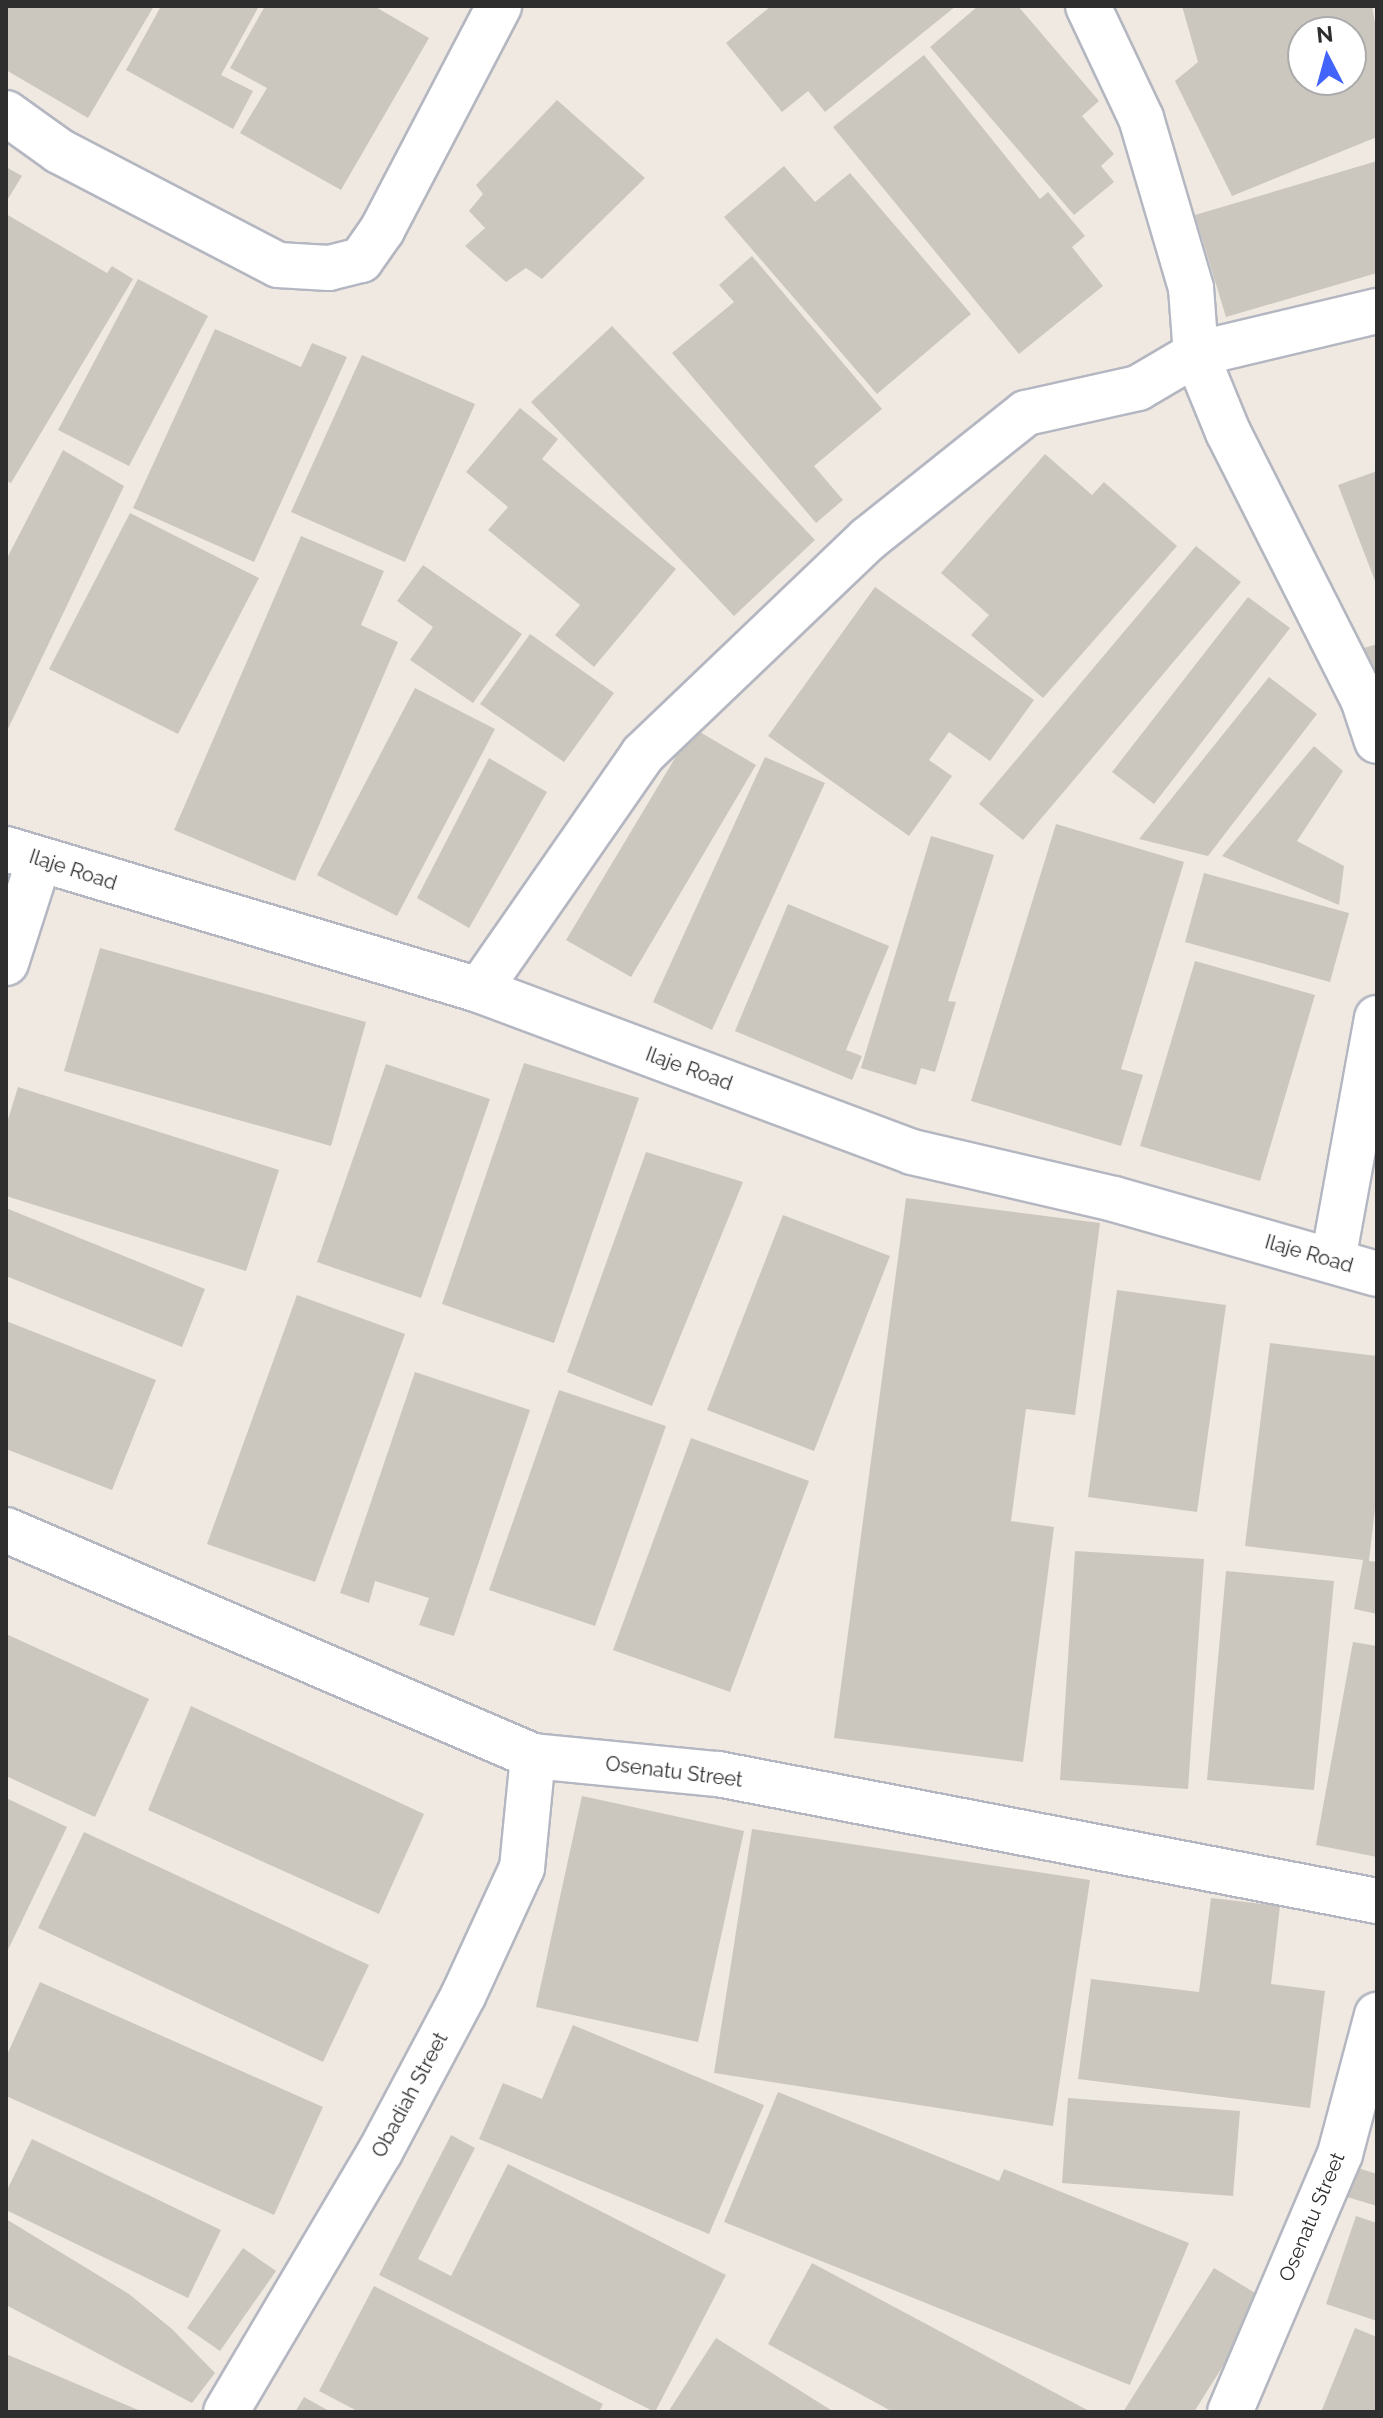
<!DOCTYPE html>
<style>
body{margin:0}
#map{position:relative;width:1383px;height:2418px;overflow:hidden;background:#efe9e1;font-family:Raleway,sans-serif}
div>[style]{position:absolute}
.building>*{inset:0;background:#cbc7bf}
.roads{filter:drop-shadow(2px 0 #b4b7c1) drop-shadow(-2px 0 #b4b7c1) drop-shadow(0 2px #b4b7c1) drop-shadow(0 -2px #b4b7c1)}
.street>*{height:44px;margin:-22px;padding:0 22px;transform-origin:22px;border-radius:22px;background:#fff}
.secondary>*{height:44px;margin:-22px;padding:0 22px;transform-origin:22px;border-radius:22px;background:#fff}
span{translate:-50% -50%;white-space:nowrap;text-align:center;line-height:1.15;-webkit-text-stroke:7px #fff;paint-order:stroke}
.street-label{font-size:20px;color:#2e2e2e}
.frame{position:absolute;inset:0;border:8px solid #2e2e2e;pointer-events:none}
.north{position:absolute;left:1287px;top:16px;width:80px;height:80px;box-sizing:border-box;background:#fff;border:2px solid #ababab;border-radius:50%;rotate:354deg;font-size:22px;font-weight:700;line-height:32px;text-align:center;color:#2e2e2e}
.north::after{content:'';display:block;margin:auto;width:28px;height:36px;background:#4264fb;clip-path:polygon(50% 0,100% 100%,50% 72%,0 100%)}
</style>
<div id="map">
<div class="building">
<div style="clip-path:polygon(6px 6px,154px 6px,88px 118px,6px 70px)"></div>
<div style="clip-path:polygon(161px 6px,259px 6px,221px 75px,253px 91px,233px 129px,126px 70px)"></div>
<div style="clip-path:polygon(265px 6px,374px 6px,429px 38px,341px 190px,240px 133px,267px 88px,230px 68px)"></div>
<div style="clip-path:polygon(771px 6px,956px 6px,825px 112px,808px 91px,782px 112px,726px 43px)"></div>
<div style="clip-path:polygon(978px 6px,1018px 6px,1099px 101px,1082px 116px,1114px 154px,1101px 166px,1114px 182px,1074px 215px,930px 47px)"></div>
<div style="clip-path:polygon(evenodd,1182px 6px,1372px 6px,1377px 34px,1377px 137px,1232px 196px,1175px 81px,1198px 62px,1182px 6px,1303px 32px,1351px 32px,1351px 80px,1303px 80px,1303px 32px)"></div>
<div style="clip-path:polygon(924px 55px,1040px 199px,1048px 192px,1085px 236px,1072px 247px,1103px 286px,1019px 354px,833px 127px)"></div>
<div style="clip-path:polygon(557px 100px,645px 178px,542px 279px,526px 268px,506px 282px,465px 246px,485px 228px,469px 211px,483px 194px,476px 185px)"></div>
<div style="clip-path:polygon(1377px 161px,1377px 273px,1226px 317px,1195px 215px)"></div>
<div style="clip-path:polygon(784px 166px,815px 202px,850px 173px,971px 314px,877px 394px,724px 217px)"></div>
<div style="clip-path:polygon(6px 167px,22px 176px,6px 202px)"></div>
<div style="clip-path:polygon(6px 214px,107px 273px,112px 266px,133px 279px,11px 483px,6px 481px)"></div>
<div style="clip-path:polygon(752px 256px,882px 409px,814px 466px,843px 500px,816px 523px,672px 353px,734px 302px,719px 285px)"></div>
<div style="clip-path:polygon(138px 279px,208px 316px,129px 466px,58px 430px)"></div>
<div style="clip-path:polygon(612px 326px,815px 540px,734px 616px,531px 402px)"></div>
<div style="clip-path:polygon(215px 329px,301px 367px,312px 343px,347px 357px,254px 562px,133px 508px)"></div>
<div style="clip-path:polygon(362px 355px,475px 404px,405px 562px,291px 512px)"></div>
<div style="clip-path:polygon(520px 408px,558px 439px,542px 459px,676px 569px,594px 667px,555px 635px,580px 605px,488px 530px,508px 507px,466px 472px)"></div>
<div style="clip-path:polygon(63px 450px,124px 486px,6px 733px,6px 560px)"></div>
<div style="clip-path:polygon(1045px 454px,1092px 495px,1104px 482px,1177px 546px,1043px 698px,971px 635px,989px 615px,941px 573px)"></div>
<div style="clip-path:polygon(1377px 471px,1377px 586px,1338px 485px)"></div>
<div style="clip-path:polygon(130px 513px,259px 578px,178px 734px,49px 669px)"></div>
<div style="clip-path:polygon(301px 536px,384px 571px,361px 625px,398px 642px,295px 881px,174px 830px)"></div>
<div style="clip-path:polygon(1196px 546px,1241px 582px,1023px 840px,979px 804px)"></div>
<div style="clip-path:polygon(423px 565px,522px 634px,473px 703px,410px 660px,433px 627px,397px 601px)"></div>
<div style="clip-path:polygon(875px 587px,1034px 700px,990px 761px,949px 732px,929px 760px,952px 776px,909px 836px,768px 736px)"></div>
<div style="clip-path:polygon(1248px 597px,1290px 628px,1154px 804px,1112px 772px)"></div>
<div style="clip-path:polygon(530px 634px,614px 693px,564px 762px,480px 704px)"></div>
<div style="clip-path:polygon(1377px 644px,1377px 681px,1364px 648px)"></div>
<div style="clip-path:polygon(1269px 677px,1317px 714px,1208px 856px,1139px 839px)"></div>
<div style="clip-path:polygon(415px 688px,495px 729px,397px 916px,317px 875px)"></div>
<div style="clip-path:polygon(693px 728px,756px 765px,631px 977px,566px 940px)"></div>
<div style="clip-path:polygon(1314px 746px,1343px 771px,1297px 841px,1344px 866px,1339px 905px,1222px 856px)"></div>
<div style="clip-path:polygon(765px 757px,825px 783px,712px 1030px,653px 1002px)"></div>
<div style="clip-path:polygon(489px 758px,547px 792px,469px 928px,417px 898px)"></div>
<div style="clip-path:polygon(1056px 824px,1184px 862px,1121px 1069px,1143px 1075px,1121px 1146px,971px 1101px)"></div>
<div style="clip-path:polygon(931px 836px,994px 855px,948px 1001px,956px 1002px,935px 1072px,921px 1068px,916px 1085px,861px 1068px)"></div>
<div style="clip-path:polygon(1204px 873px,1349px 913px,1330px 982px,1185px 942px)"></div>
<div style="clip-path:polygon(788px 904px,889px 946px,846px 1050px,862px 1056px,852px 1080px,735px 1031px)"></div>
<div style="clip-path:polygon(100px 948px,366px 1022px,331px 1146px,64px 1071px)"></div>
<div style="clip-path:polygon(1195px 961px,1315px 995px,1260px 1181px,1140px 1146px)"></div>
<div style="clip-path:polygon(524px 1063px,639px 1098px,554px 1343px,442px 1304px)"></div>
<div style="clip-path:polygon(386px 1064px,490px 1099px,421px 1298px,317px 1262px)"></div>
<div style="clip-path:polygon(18px 1087px,279px 1170px,246px 1271px,6px 1196px,6px 1126px)"></div>
<div style="clip-path:polygon(646px 1152px,743px 1182px,652px 1406px,567px 1372px)"></div>
<div style="clip-path:polygon(906px 1198px,1100px 1223px,1075px 1415px,1026px 1409px,1011px 1521px,1054px 1527px,1023px 1762px,834px 1738px)"></div>
<div style="clip-path:polygon(6px 1208px,205px 1289px,182px 1347px,6px 1276px)"></div>
<div style="clip-path:polygon(783px 1215px,890px 1256px,814px 1451px,707px 1410px)"></div>
<div style="clip-path:polygon(1117px 1290px,1226px 1305px,1197px 1512px,1088px 1497px)"></div>
<div style="clip-path:polygon(297px 1295px,405px 1334px,315px 1582px,207px 1544px)"></div>
<div style="clip-path:polygon(6px 1321px,156px 1380px,112px 1490px,6px 1449px)"></div>
<div style="clip-path:polygon(1270px 1343px,1377px 1356px,1377px 1491px,1369px 1561px,1377px 1562px,1377px 1614px,1354px 1609px,1363px 1560px,1245px 1546px)"></div>
<div style="clip-path:polygon(415px 1372px,530px 1410px,454px 1636px,419px 1625px,429px 1598px,375px 1581px,369px 1603px,340px 1593px)"></div>
<div style="clip-path:polygon(559px 1390px,666px 1426px,595px 1626px,489px 1590px)"></div>
<div style="clip-path:polygon(691px 1438px,809px 1481px,730px 1692px,613px 1650px)"></div>
<div style="clip-path:polygon(1075px 1551px,1204px 1559px,1188px 1789px,1060px 1780px)"></div>
<div style="clip-path:polygon(1226px 1571px,1334px 1581px,1314px 1790px,1207px 1780px)"></div>
<div style="clip-path:polygon(6px 1634px,149px 1699px,95px 1817px,6px 1776px)"></div>
<div style="clip-path:polygon(1353px 1642px,1377px 1646px,1377px 1857px,1316px 1845px)"></div>
<div style="clip-path:polygon(191px 1706px,424px 1814px,379px 1914px,148px 1810px)"></div>
<div style="clip-path:polygon(582px 1796px,744px 1831px,698px 2042px,536px 2007px)"></div>
<div style="clip-path:polygon(6px 1798px,67px 1827px,6px 1954px)"></div>
<div style="clip-path:polygon(752px 1829px,1090px 1880px,1053px 2126px,714px 2073px)"></div>
<div style="clip-path:polygon(84px 1832px,369px 1965px,323px 2062px,38px 1928px)"></div>
<div style="clip-path:polygon(1211px 1898px,1280px 1906px,1271px 1984px,1325px 1991px,1310px 2108px,1078px 2079px,1091px 1979px,1199px 1992px)"></div>
<div style="clip-path:polygon(40px 1982px,323px 2107px,274px 2215px,6px 2096px,6px 2057px)"></div>
<div style="clip-path:polygon(573px 2025px,764px 2105px,709px 2234px,479px 2139px,503px 2083px,542px 2099px)"></div>
<div style="clip-path:polygon(778px 2092px,999px 2181px,1004px 2169px,1189px 2243px,1130px 2385px,724px 2222px)"></div>
<div style="clip-path:polygon(1068px 2098px,1240px 2111px,1233px 2196px,1062px 2183px)"></div>
<div style="clip-path:polygon(451px 2135px,475px 2148px,418px 2259px,451px 2276px,508px 2164px,726px 2275px,655px 2412px,379px 2275px)"></div>
<div style="clip-path:polygon(32px 2139px,221px 2230px,188px 2298px,6px 2210px,6px 2192px)"></div>
<div style="clip-path:polygon(1358px 2168px,1377px 2174px,1377px 2206px,1347px 2197px)"></div>
<div style="clip-path:polygon(1356px 2216px,1377px 2223px,1377px 2321px,1326px 2304px)"></div>
<div style="clip-path:polygon(6px 2219px,129px 2294px,172px 2329px,215px 2373px,192px 2403px,6px 2305px)"></div>
<div style="clip-path:polygon(243px 2248px,276px 2271px,220px 2351px,187px 2328px)"></div>
<div style="clip-path:polygon(812px 2263px,1091px 2412px,893px 2412px,768px 2344px)"></div>
<div style="clip-path:polygon(1214px 2268px,1265px 2299px,1194px 2412px,1123px 2412px)"></div>
<div style="clip-path:polygon(374px 2286px,603px 2404px,599px 2412px,359px 2412px,319px 2391px)"></div>
<div style="clip-path:polygon(1355px 2328px,1377px 2337px,1377px 2412px,1321px 2412px)"></div>
<div style="clip-path:polygon(716px 2338px,834px 2412px,668px 2412px)"></div>
<div style="clip-path:polygon(6px 2354px,143px 2412px,6px 2412px)"></div>
<div style="clip-path:polygon(304px 2397px,331px 2412px,295px 2412px)"></div>
</div>
<div class="roads">
<div class="street">
<div style="left:1088px;top:6px;width:124px;rotate:64.7deg"></div>
<div style="left:1141px;top:118px;width:177px;rotate:73.6deg"></div>
<div style="left:1191px;top:288px;width:66px;rotate:85.7deg"></div>
<div style="left:1196px;top:354px;width:84px;rotate:67.7deg"></div>
<div style="left:1228px;top:432px;width:299px;rotate:63.2deg"></div>
<div style="left:1363px;top:699px;width:44px;rotate:71.6deg"></div>
<div style="left:6px;top:113px;width:65px;rotate:35.6deg"></div>
<div style="left:59px;top:151px;width:247px;rotate:27.5deg"></div>
<div style="left:278px;top:265px;width:51px;rotate:3.4deg"></div>
<div style="left:329px;top:268px;width:33px;rotate:-14deg"></div>
<div style="left:361px;top:260px;width:37px;rotate:-55deg"></div>
<div style="left:382px;top:230px;width:253px;rotate:-62.4deg"></div>
<div style="left:6px;top:963px;width:108px;rotate:-72.2deg"></div>
<div style="left:479px;top:990px;width:287px;rotate:-55.2deg"></div>
<div style="left:643px;top:754px;width:311px;rotate:-43.7deg"></div>
<div style="left:868px;top:539px;width:202px;rotate:-38.6deg"></div>
<div style="left:1026px;top:413px;width:115px;rotate:-12.6deg"></div>
<div style="left:1138px;top:388px;width:67px;rotate:-30.4deg"></div>
<div style="left:1196px;top:354px;width:186px;rotate:-13.4deg"></div>
<div style="left:1333px;top:1260px;width:246px;rotate:-79.7deg"></div>
<div style="left:6px;top:1530px;width:573px;rotate:23.21deg"></div>
<div style="left:533px;top:1756px;width:186px;rotate:5.6deg"></div>
<div style="left:718px;top:1774px;width:671px;rotate:10.91deg"></div>
<div style="left:226px;top:2412px;width:302px;rotate:-59.4deg"></div>
<div style="left:380px;top:2152px;width:177px;rotate:-62deg"></div>
<div style="left:463px;top:1996px;width:141px;rotate:-65.3deg"></div>
<div style="left:522px;top:1868px;width:113px;rotate:-84.4deg"></div>
<div style="left:1230px;top:2412px;width:280px;rotate:-66.9deg"></div>
<div style="left:1340px;top:2154px;width:144px;rotate:-75.1deg"></div>
</div>
<div class="secondary">
<div style="left:6px;top:849px;width:494px;rotate:16.6deg"></div>
<div style="left:479px;top:990px;width:462px;rotate:20.5deg"></div>
<div style="left:912px;top:1152px;width:207px;rotate:13.1deg"></div>
<div style="left:1114px;top:1199px;width:273px;rotate:15.9deg"></div>
</div>
</div>
<div class="street-label">
<span style="left:73px;top:870px;rotate:18deg">Ilaje Road</span>
<span style="left:689px;top:1069px;rotate:20deg">Ilaje Road</span>
<span style="left:1309px;top:1254px;rotate:16deg">Ilaje Road</span>
<span style="left:674px;top:1772px;rotate:7deg">Osenatu Street</span>
<span style="left:410px;top:2095px;rotate:-62deg">Obadiah Street</span>
<span style="left:1312px;top:2217px;rotate:-67deg">Osenatu Street</span>
</div>
<div class="frame"></div>
<div class="north">N</div>
</div>
